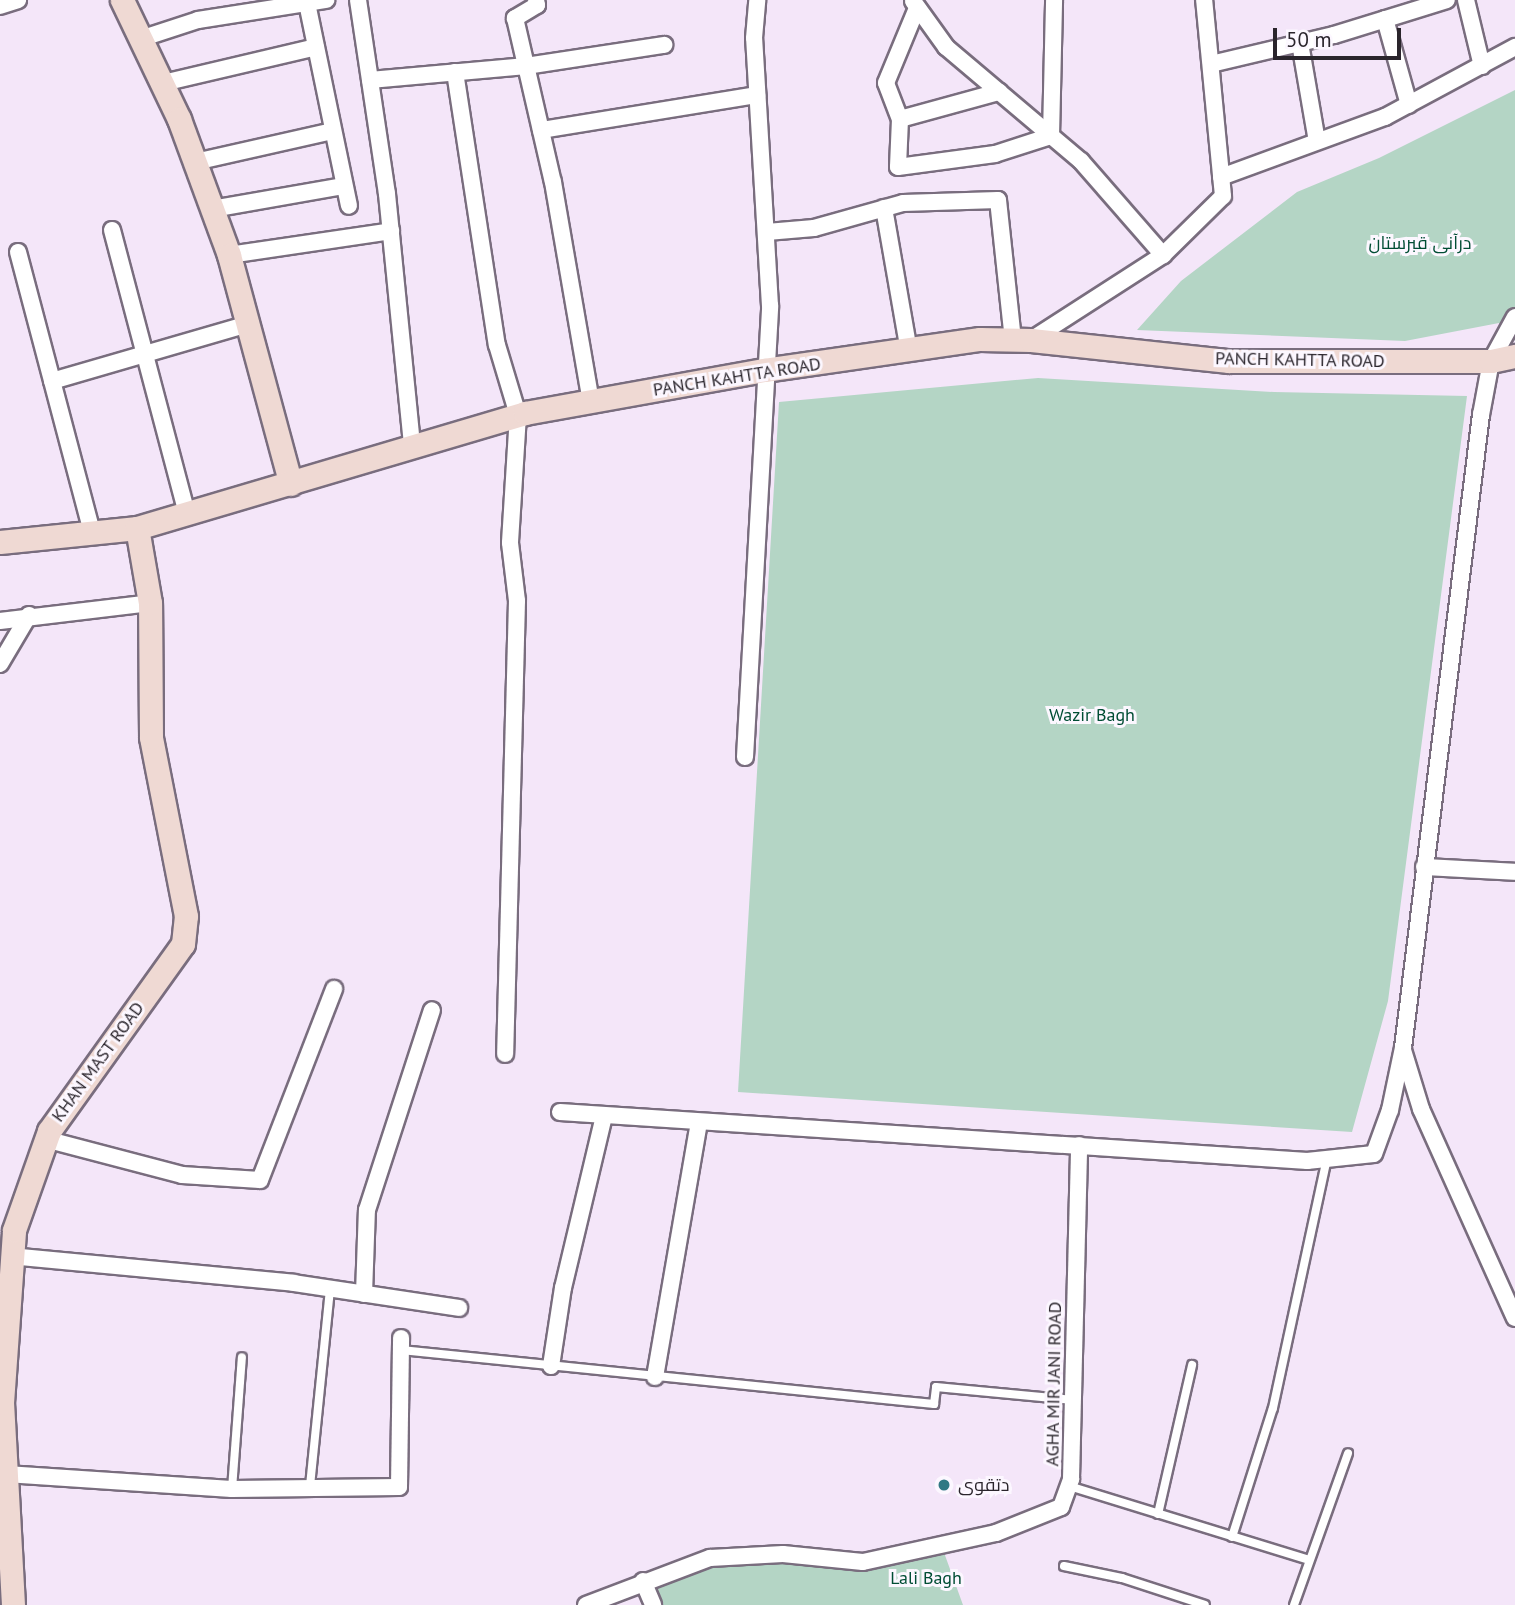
<!DOCTYPE html>
<meta charset="utf-8">
<style>
body{margin:0}
#map{position:relative;width:1515px;height:1605px;overflow:hidden;background:#f4e6f9;font-family:"PT Sans",Cairo,sans-serif}
div>[style]{position:absolute}
.green>*{inset:0;background:#b4d5c5}
.roads{filter:drop-shadow(2px 0 #796d7e) drop-shadow(-2px 0 #796d7e) drop-shadow(0 2px #796d7e) drop-shadow(0 -2px #796d7e)}
.lane>*{height:8px;margin:-4px;padding:0 4px;transform-origin:4px;border-radius:4px;background:#fff}
.street>*{height:16px;margin:-8px;padding:0 8px;transform-origin:8px;border-radius:8px;background:#fff}
.secondary>*{height:23px;margin:-11.5px;padding:0 11.5px;transform-origin:11.5px;border-radius:11.5px;background:#efd9d3}
.dots>*{width:19px;height:19px;translate:-50% -50%;box-sizing:border-box;border:4px solid #fcf7ff;border-radius:50%}
span{translate:-50% -50%;white-space:nowrap;text-align:center;line-height:1.15;-webkit-text-stroke:6px #fcf7ff;paint-order:stroke}
.park-label{font-size:18px;color:#004d34}
.street-label{font-size:18px;color:#2a252c}
.poi-label{font-size:18px;color:#2a252c}
.left{translate:0 -50%;text-align:left}
.scale{position:absolute;left:1273px;top:28px;width:128px;height:32px;box-sizing:border-box;border:4px solid #2a252c;border-top:0;padding-left:9px;font-size:21px;line-height:24px;white-space:nowrap;color:#2a252c;-webkit-text-stroke:5px #fcf7ff;paint-order:stroke}
</style>
<div id="map">
<div class="green">
<div style="clip-path:polygon(1515px 90px,1515px 341px,1499px 323px,1405px 341px,1137px 330px,1181px 281px,1297px 192px,1379px 158px)"></div>
<div style="clip-path:polygon(1038px 378px,1274px 392px,1467px 396px,1388px 1001px,1352px 1132px,738px 1092px,779px 402px)"></div>
<div style="clip-path:polygon(942px 1547px,963px 1605px,652px 1605px,643px 1581px,710px 1558px,863px 1562px)"></div>
</div>
<div class="roads">
<div class="lane">
<div style="left:401px;top:1350px;width:536px;rotate:5.79deg"></div>
<div style="left:934px;top:1404px;width:17px;rotate:-83deg"></div>
<div style="left:936px;top:1387px;width:138px;rotate:5.4deg"></div>
<div style="left:310px;top:1486px;width:198px;rotate:-84.2deg"></div>
<div style="left:1069px;top:1486px;width:251px;rotate:17.1deg"></div>
<div style="left:232px;top:1489px;width:132px;rotate:-85.7deg"></div>
<div style="left:1158px;top:1514px;width:153px;rotate:-77.1deg"></div>
<div style="left:1232px;top:1537px;width:135px;rotate:-72.4deg"></div>
<div style="left:1273px;top:1408px;width:255px;rotate:-77.8deg"></div>
<div style="left:1064px;top:1566px;width:59px;rotate:11.7deg"></div>
<div style="left:1122px;top:1578px;width:87px;rotate:18deg"></div>
<div style="left:1294px;top:1605px;width:161px;rotate:-70.4deg"></div>
</div>
<div class="street">
<div style="left:358px;top:0;width:196px;rotate:81.5deg"></div>
<div style="left:387px;top:194px;width:252px;rotate:84.3deg"></div>
<div style="left:536px;top:0;width:5px;rotate:79deg"></div>
<div style="left:537px;top:5px;width:26px;rotate:149deg"></div>
<div style="left:515px;top:18px;width:168px;rotate:77deg"></div>
<div style="left:553px;top:182px;width:222px;rotate:80.2deg"></div>
<div style="left:1466px;top:0;width:68px;rotate:76.4deg"></div>
<div style="left:913px;top:1px;width:57px;rotate:54.3deg"></div>
<div style="left:946px;top:47px;width:177px;rotate:40.2deg"></div>
<div style="left:1081px;top:161px;width:125px;rotate:48.9deg"></div>
<div style="left:307px;top:3px;width:207px;rotate:78.3deg"></div>
<div style="left:0;top:6px;width:19px;rotate:-18deg"></div>
<div style="left:917px;top:8px;width:81px;rotate:112.5deg"></div>
<div style="left:886px;top:83px;width:39px;rotate:69deg"></div>
<div style="left:900px;top:119px;width:48px;rotate:92.4deg"></div>
<div style="left:898px;top:167px;width:98px;rotate:-7.6deg"></div>
<div style="left:995px;top:154px;width:59px;rotate:-17.8deg"></div>
<div style="left:1051px;top:136px;width:136px;rotate:-88.7deg"></div>
<div style="left:1385px;top:19px;width:89px;rotate:74.4deg"></div>
<div style="left:143px;top:38px;width:58px;rotate:-18.1deg"></div>
<div style="left:198px;top:20px;width:130px;rotate:-8.9deg"></div>
<div style="left:1300px;top:43px;width:99px;rotate:80.2deg"></div>
<div style="left:1211px;top:64px;width:126px;rotate:-13.3deg"></div>
<div style="left:1334px;top:35px;width:118px;rotate:-17.2deg"></div>
<div style="left:455px;top:72px;width:276px;rotate:81.3deg"></div>
<div style="left:497px;top:345px;width:73px;rotate:73.3deg"></div>
<div style="left:518px;top:415px;width:128px;rotate:93.6deg"></div>
<div style="left:510px;top:543px;width:58px;rotate:83.1deg"></div>
<div style="left:517px;top:601px;width:453px;rotate:91.5deg"></div>
<div style="left:370px;top:80px;width:157px;rotate:-5.1deg"></div>
<div style="left:526px;top:66px;width:140px;rotate:-8.7deg"></div>
<div style="left:163px;top:83px;width:157px;rotate:-13.2deg"></div>
<div style="left:900px;top:119px;width:103px;rotate:-15.3deg"></div>
<div style="left:541px;top:130px;width:219px;rotate:-9.2deg"></div>
<div style="left:195px;top:162px;width:141px;rotate:-12.7deg"></div>
<div style="left:1221px;top:177px;width:175px;rotate:-20.1deg"></div>
<div style="left:1385px;top:117px;width:148px;rotate:-28.3deg"></div>
<div style="left:884px;top:208px;width:145px;rotate:80.1deg"></div>
<div style="left:212px;top:209px;width:134px;rotate:-9.9deg"></div>
<div style="left:112px;top:230px;width:293px;rotate:75.2deg"></div>
<div style="left:767px;top:232px;width:47px;rotate:-4.9deg"></div>
<div style="left:814px;top:228px;width:92px;rotate:-15.7deg"></div>
<div style="left:903px;top:203px;width:95px;rotate:-1.8deg"></div>
<div style="left:998px;top:200px;width:141px;rotate:83.9deg"></div>
<div style="left:18px;top:252px;width:291px;rotate:75.2deg"></div>
<div style="left:229px;top:255px;width:164px;rotate:-8.4deg"></div>
<div style="left:1031px;top:340px;width:157px;rotate:-32.8deg"></div>
<div style="left:1163px;top:255px;width:84px;rotate:-44.5deg"></div>
<div style="left:1223px;top:196px;width:197px;rotate:-95.5deg"></div>
<div style="left:52px;top:381px;width:204px;rotate:-16.2deg"></div>
<div style="left:0;top:621px;width:151px;rotate:-6.8deg"></div>
<div style="left:0;top:664px;width:57px;rotate:-59.4deg"></div>
<div style="left:745px;top:757px;width:452px;rotate:-86.8deg"></div>
<div style="left:770px;top:306px;width:268px;rotate:-93.4deg"></div>
<div style="left:754px;top:38px;width:38px;rotate:-85deg"></div>
<div style="left:1424px;top:867px;width:91px;rotate:3.1deg"></div>
<div style="left:1403px;top:1050px;width:62px;rotate:73deg"></div>
<div style="left:1421px;top:1109px;width:229px;rotate:65.8deg"></div>
<div style="left:560px;top:1112px;width:749px;rotate:3.75deg"></div>
<div style="left:1307px;top:1161px;width:67px;rotate:-6deg"></div>
<div style="left:1374px;top:1154px;width:47px;rotate:-70deg"></div>
<div style="left:1390px;top:1110px;width:63px;rotate:-78.2deg"></div>
<div style="left:1403px;top:1048px;width:638px;rotate:-82.98deg"></div>
<div style="left:1481px;top:415px;width:55px;rotate:-79.5deg"></div>
<div style="left:1491px;top:361px;width:50px;rotate:-61.4deg"></div>
<div style="left:45px;top:1139px;width:142px;rotate:14.7deg"></div>
<div style="left:182px;top:1175px;width:78px;rotate:3.7deg"></div>
<div style="left:260px;top:1180px;width:205px;rotate:-68.8deg"></div>
<div style="left:10px;top:1256px;width:285px;rotate:5.4deg"></div>
<div style="left:294px;top:1283px;width:167px;rotate:8.6deg"></div>
<div style="left:364px;top:1294px;width:84px;rotate:-88deg"></div>
<div style="left:367px;top:1210px;width:210px;rotate:-72deg"></div>
<div style="left:551px;top:1366px;width:79px;rotate:-81.3deg"></div>
<div style="left:563px;top:1288px;width:177px;rotate:-76.6deg"></div>
<div style="left:655px;top:1377px;width:258px;rotate:-80.2deg"></div>
<div style="left:6px;top:1474px;width:226px;rotate:3.8deg"></div>
<div style="left:232px;top:1489px;width:167px;rotate:-0.7deg"></div>
<div style="left:399px;top:1487px;width:149px;rotate:-89.2deg"></div>
<div style="left:643px;top:1581px;width:26px;rotate:67deg"></div>
<div style="left:586px;top:1605px;width:133px;rotate:-20.8deg"></div>
<div style="left:710px;top:1558px;width:73px;rotate:-3.1deg"></div>
<div style="left:783px;top:1554px;width:80px;rotate:5.7deg"></div>
<div style="left:863px;top:1562px;width:136px;rotate:-12.3deg"></div>
<div style="left:996px;top:1533px;width:70px;rotate:-21.8deg"></div>
<div style="left:1061px;top:1507px;width:30px;rotate:-70deg"></div>
<div style="left:1071px;top:1479px;width:334px;rotate:-88.6deg"></div>
</div>
<div class="secondary">
<div style="left:122px;top:0;width:132px;rotate:64.4deg"></div>
<div style="left:179px;top:119px;width:145px;rotate:69.8deg"></div>
<div style="left:229px;top:255px;width:237px;rotate:74.9deg"></div>
<div style="left:0;top:542px;width:138px;rotate:-5.8deg"></div>
<div style="left:137px;top:528px;width:405px;rotate:-16.5deg"></div>
<div style="left:525px;top:413px;width:243px;rotate:-10.2deg"></div>
<div style="left:764px;top:370px;width:218px;rotate:-8.2deg"></div>
<div style="left:980px;top:339px;width:51px;rotate:1.1deg"></div>
<div style="left:1031px;top:340px;width:199px;rotate:6.1deg"></div>
<div style="left:1229px;top:361px;width:262px"></div>
<div style="left:1491px;top:361px;width:25px;rotate:-12deg"></div>
<div style="left:13px;top:1605px;width:202px;rotate:-93.1deg"></div>
<div style="left:2px;top:1403px;width:173px;rotate:-86deg"></div>
<div style="left:14px;top:1230px;width:105px;rotate:-70.5deg"></div>
<div style="left:49px;top:1131px;width:230px;rotate:-54.4deg"></div>
<div style="left:183px;top:944px;width:28px;rotate:-84deg"></div>
<div style="left:186px;top:916px;width:182px;rotate:-101.1deg"></div>
<div style="left:151px;top:737px;width:134px;rotate:-90.4deg"></div>
<div style="left:150px;top:603px;width:76px;rotate:-99.8deg"></div>
</div>
</div>
<div class="dots">
<div style="left:944px;top:1485px;background:#317883"></div>
</div>
<div class="park-label">
<span style="left:1420px;top:243px">درآنی قبرستان</span>
<span style="left:1092px;top:715px">Wazir Bagh</span>
<span style="left:926px;top:1578px">Lali Bagh</span>
</div>
<div class="street-label">
<span style="left:1300px;top:360px;rotate:1deg">PANCH KAHTTA ROAD</span>
<span style="left:737px;top:377px;rotate:-9deg">PANCH KAHTTA ROAD</span>
<span style="left:98px;top:1062px;rotate:-54deg">KHAN MAST ROAD</span>
<span style="left:1054px;top:1384px;rotate:-89deg">AGHA MIR JANI ROAD</span>
</div>
<div class="poi-label">
<span class="left" style="left:958px;top:1485px">دتقوى</span>
</div>
<div class="scale">50 m</div>
</div>
